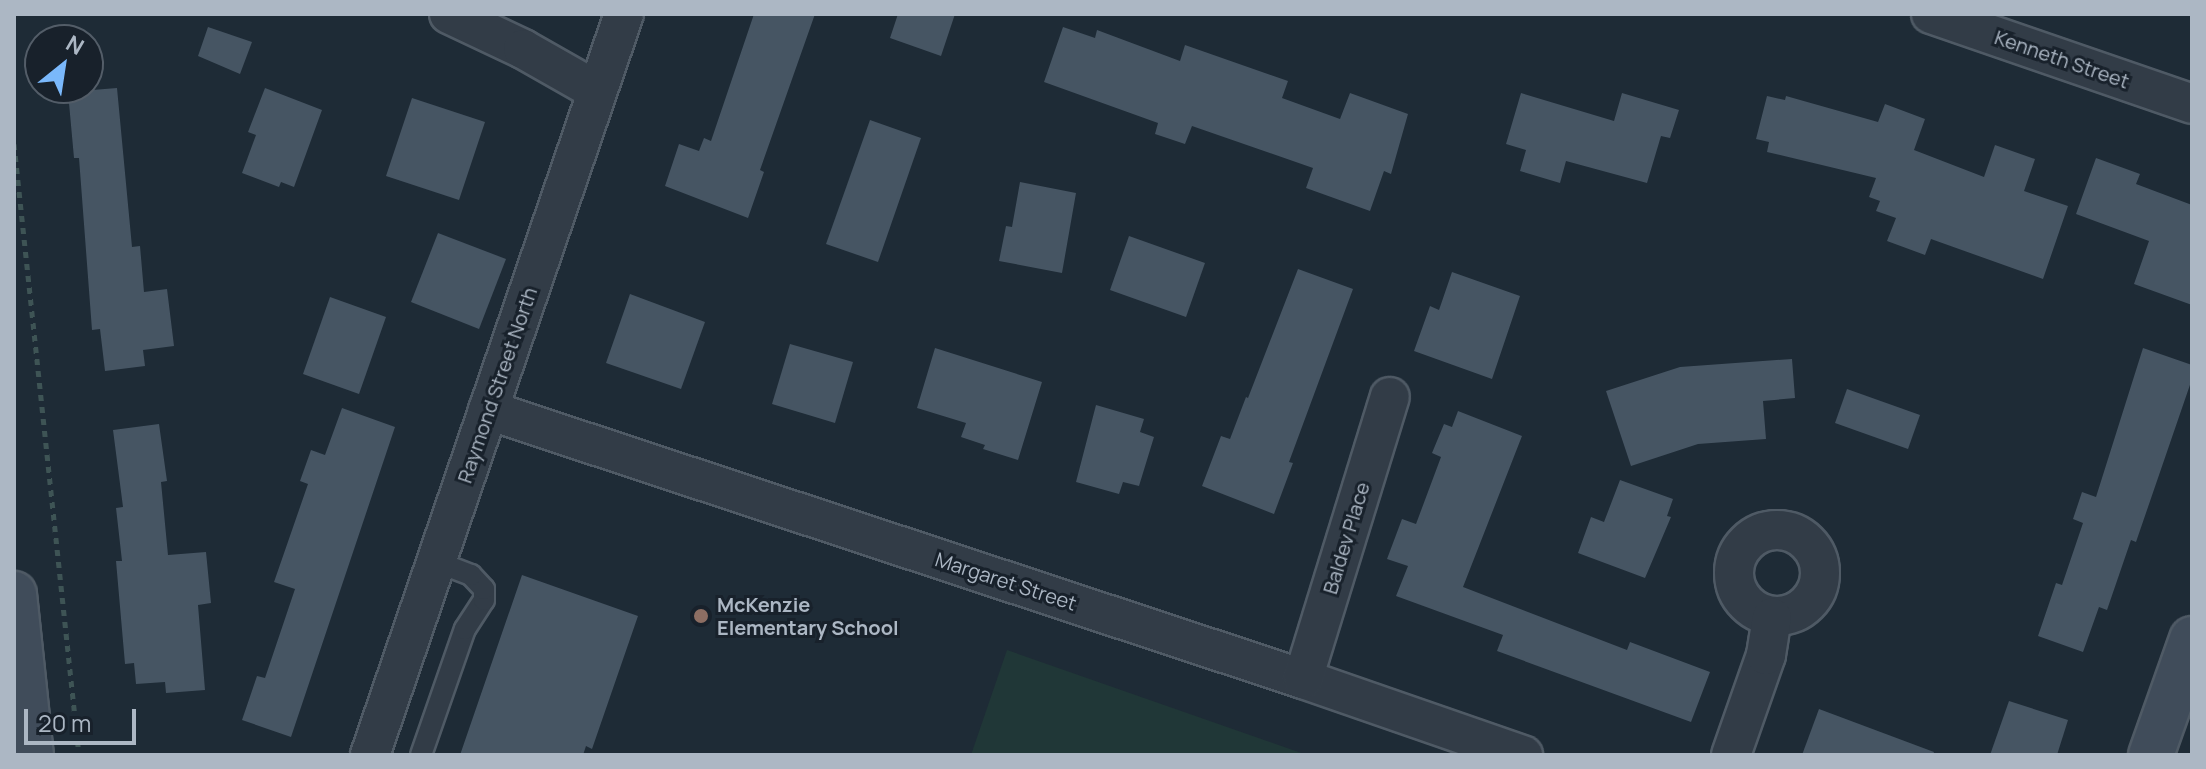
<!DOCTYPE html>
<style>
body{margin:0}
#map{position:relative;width:2206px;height:769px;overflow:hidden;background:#1e2b36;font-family:Manrope,sans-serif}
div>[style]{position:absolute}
.green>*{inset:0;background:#203737}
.building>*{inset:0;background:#465563}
.path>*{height:5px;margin-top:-2.5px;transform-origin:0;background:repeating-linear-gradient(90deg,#3e5455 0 6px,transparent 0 12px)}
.roads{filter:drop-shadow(2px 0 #4f5a65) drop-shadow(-2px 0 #4f5a65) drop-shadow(0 2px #4f5a65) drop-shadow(0 -2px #4f5a65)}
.lane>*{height:20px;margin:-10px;padding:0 10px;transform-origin:10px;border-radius:10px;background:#323c47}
.street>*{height:38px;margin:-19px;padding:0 19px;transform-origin:19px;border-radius:19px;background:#323c47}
.street>.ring{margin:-19px;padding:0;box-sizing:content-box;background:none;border:38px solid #323c47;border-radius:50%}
.secondary>*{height:44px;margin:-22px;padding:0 22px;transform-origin:22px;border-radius:22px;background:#404c5a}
.dots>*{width:22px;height:22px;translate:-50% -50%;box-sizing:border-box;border:4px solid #18212b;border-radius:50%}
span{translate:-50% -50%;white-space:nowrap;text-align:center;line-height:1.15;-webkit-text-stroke:6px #18212b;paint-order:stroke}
.street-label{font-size:20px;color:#acb7c4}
.poi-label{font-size:20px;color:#acb7c4;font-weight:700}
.left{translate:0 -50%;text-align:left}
.frame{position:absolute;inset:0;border:16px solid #acb7c4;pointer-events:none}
.north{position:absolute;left:24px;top:24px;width:80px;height:80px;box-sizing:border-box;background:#18212b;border:2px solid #535d68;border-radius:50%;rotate:30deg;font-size:22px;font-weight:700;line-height:32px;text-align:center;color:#acb7c4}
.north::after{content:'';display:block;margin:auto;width:28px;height:36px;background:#7ab8fb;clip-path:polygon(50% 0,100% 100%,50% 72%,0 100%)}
.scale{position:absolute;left:24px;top:709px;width:112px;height:36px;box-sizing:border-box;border:4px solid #acb7c4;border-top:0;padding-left:10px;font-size:24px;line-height:28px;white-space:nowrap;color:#acb7c4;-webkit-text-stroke:6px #18212b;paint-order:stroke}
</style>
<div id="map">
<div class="green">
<div style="clip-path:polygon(1007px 650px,1307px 755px,971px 755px)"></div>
</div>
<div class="building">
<div style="clip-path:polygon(754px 14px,815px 14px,760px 170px,764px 172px,748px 218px,665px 186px,679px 144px,699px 151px,704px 138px,711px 141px)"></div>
<div style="clip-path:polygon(898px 14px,955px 14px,941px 56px,890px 38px)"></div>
<div style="clip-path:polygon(208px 27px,252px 42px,240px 74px,198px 56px)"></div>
<div style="clip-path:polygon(1063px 27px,1095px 38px,1097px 30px,1180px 61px,1185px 45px,1288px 81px,1282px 98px,1340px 119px,1350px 93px,1408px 114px,1391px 174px,1384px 171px,1370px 211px,1306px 188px,1313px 168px,1192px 126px,1185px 144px,1155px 134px,1158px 123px,1044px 82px)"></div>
<div style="clip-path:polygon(117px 88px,132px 247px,140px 246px,144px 292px,167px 289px,174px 346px,143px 350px,145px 366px,105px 371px,100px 329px,92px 330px,79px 158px,74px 158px,68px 92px)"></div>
<div style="clip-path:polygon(265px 88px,322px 110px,294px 187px,281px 182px,279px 187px,242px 173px,256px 135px,248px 132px)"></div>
<div style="clip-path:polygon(1521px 93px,1614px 121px,1622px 93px,1679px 110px,1670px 138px,1661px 136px,1647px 183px,1566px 161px,1560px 183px,1520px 171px,1526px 150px,1506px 144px)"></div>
<div style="clip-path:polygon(1767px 96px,1785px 100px,1786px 96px,1878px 122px,1885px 104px,1925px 119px,1914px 150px,1984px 177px,1995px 145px,2035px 159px,2024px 191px,2068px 206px,2043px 279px,1931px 239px,1925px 255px,1887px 241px,1896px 218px,1876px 211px,1880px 201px,1869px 197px,1876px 178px,1767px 152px,1769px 142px,1756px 139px)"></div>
<div style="clip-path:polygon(412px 98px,485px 122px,459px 200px,386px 176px)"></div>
<div style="clip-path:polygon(870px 120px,921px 138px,878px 262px,826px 244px)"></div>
<div style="clip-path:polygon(2096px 158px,2140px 174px,2136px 184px,2192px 205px,2192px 305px,2134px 284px,2149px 241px,2076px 214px)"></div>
<div style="clip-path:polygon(1020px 182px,1076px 193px,1062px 273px,999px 261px,1006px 226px,1012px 227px)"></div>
<div style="clip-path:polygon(438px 233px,506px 259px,479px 329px,411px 302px)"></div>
<div style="clip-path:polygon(1129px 236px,1205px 263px,1186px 317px,1110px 290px)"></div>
<div style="clip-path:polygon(1298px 269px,1353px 289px,1289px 462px,1293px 463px,1274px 514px,1202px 486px,1221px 436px,1230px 439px,1246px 397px,1248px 398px)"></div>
<div style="clip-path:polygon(1452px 272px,1520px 296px,1492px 379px,1414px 351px,1430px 306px,1439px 310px)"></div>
<div style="clip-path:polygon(630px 294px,705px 322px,681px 389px,606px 363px)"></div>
<div style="clip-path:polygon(330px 297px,386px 317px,359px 394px,303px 374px)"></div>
<div style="clip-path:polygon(790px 344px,853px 362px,835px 423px,772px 404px)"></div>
<div style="clip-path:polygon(935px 348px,1042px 382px,1018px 460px,983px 449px,985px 445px,961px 437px,966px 423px,917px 408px)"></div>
<div style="clip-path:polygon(2143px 348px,2192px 365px,2192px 379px,2136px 542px,2131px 540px,2107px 610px,2099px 607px,2083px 652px,2038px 636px,2056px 583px,2062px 585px,2083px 523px,2073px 519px,2082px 492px,2096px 497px)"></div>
<div style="clip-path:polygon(1792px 359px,1795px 398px,1763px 401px,1766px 439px,1698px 444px,1631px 466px,1606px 391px,1680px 367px)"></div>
<div style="clip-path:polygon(1847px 389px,1920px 415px,1908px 449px,1835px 423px)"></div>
<div style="clip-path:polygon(1096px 405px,1144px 419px,1140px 432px,1154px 437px,1139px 486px,1123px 482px,1119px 494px,1076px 482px)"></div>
<div style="clip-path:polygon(342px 408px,395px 427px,291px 737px,242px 720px,257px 676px,265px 678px,295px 589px,274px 582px,308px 484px,300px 481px,311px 450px,325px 455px)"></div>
<div style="clip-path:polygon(1458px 411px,1522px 436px,1463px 587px,1627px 650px,1630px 642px,1710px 672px,1691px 722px,1497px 651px,1503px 635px,1396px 596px,1408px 566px,1387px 559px,1402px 519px,1416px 524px,1441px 457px,1432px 453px,1444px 424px,1452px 427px)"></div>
<div style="clip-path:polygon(159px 424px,167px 481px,161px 482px,168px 555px,206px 552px,211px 603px,198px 605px,205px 690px,166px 693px,165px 682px,136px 684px,134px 663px,125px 664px,116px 561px,122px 561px,116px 508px,123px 507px,113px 430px)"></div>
<div style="clip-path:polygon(1620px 480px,1673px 499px,1667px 516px,1671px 517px,1645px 578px,1578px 553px,1591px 517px,1604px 522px)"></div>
<div style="clip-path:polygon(522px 575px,638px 616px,592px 749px,586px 746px,583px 755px,460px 755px)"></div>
<div style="clip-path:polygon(2009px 701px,2068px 720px,2057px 755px,1990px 755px)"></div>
<div style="clip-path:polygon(1819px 709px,1934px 752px,1933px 755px,1802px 755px)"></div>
</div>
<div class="path">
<div style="left:14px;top:144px;width:614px;rotate:83.93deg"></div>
</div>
<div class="roads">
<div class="lane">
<div style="left:421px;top:755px;width:133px;rotate:-70.8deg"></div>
<div style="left:465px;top:629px;width:35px;rotate:-57deg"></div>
<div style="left:484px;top:600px;width:11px;rotate:-90deg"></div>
<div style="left:484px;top:589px;width:19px;rotate:-133deg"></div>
<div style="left:471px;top:575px;width:36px;rotate:-159deg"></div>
</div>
<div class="street">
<div style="left:449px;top:14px;width:82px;rotate:25.3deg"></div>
<div style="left:523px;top:49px;width:85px;rotate:29.6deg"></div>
<div style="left:1931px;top:14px;width:276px;rotate:19deg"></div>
<div style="left:488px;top:410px;width:858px;rotate:18.27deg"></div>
<div style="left:1303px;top:679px;width:233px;rotate:19.1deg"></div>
<div class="ring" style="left:1734px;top:530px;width:48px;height:48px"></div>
<div style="left:1303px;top:679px;width:295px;rotate:-72.9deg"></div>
<div style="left:370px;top:755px;width:783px;rotate:-71.08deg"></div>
<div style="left:1731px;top:755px;width:106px;rotate:-70.7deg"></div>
<div style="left:1766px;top:655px;width:38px;rotate:-81deg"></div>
</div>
<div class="secondary">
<div style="left:14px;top:594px;width:162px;rotate:84deg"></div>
<div style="left:2151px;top:755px;width:123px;rotate:-70.5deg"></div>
</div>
</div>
<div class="dots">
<div style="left:701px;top:616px;background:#8d6e63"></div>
</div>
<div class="street-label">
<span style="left:2062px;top:59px;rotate:19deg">Kenneth Street</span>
<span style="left:497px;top:385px;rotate:-71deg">Raymond Street North</span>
<span style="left:1346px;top:538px;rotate:-73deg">Baldev Place</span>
<span style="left:1006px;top:581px;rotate:18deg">Margaret Street</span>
</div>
<div class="poi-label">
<span class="left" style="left:717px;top:616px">McKenzie<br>Elementary School</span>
</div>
<div class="frame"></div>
<div class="north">N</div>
<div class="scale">20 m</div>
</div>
